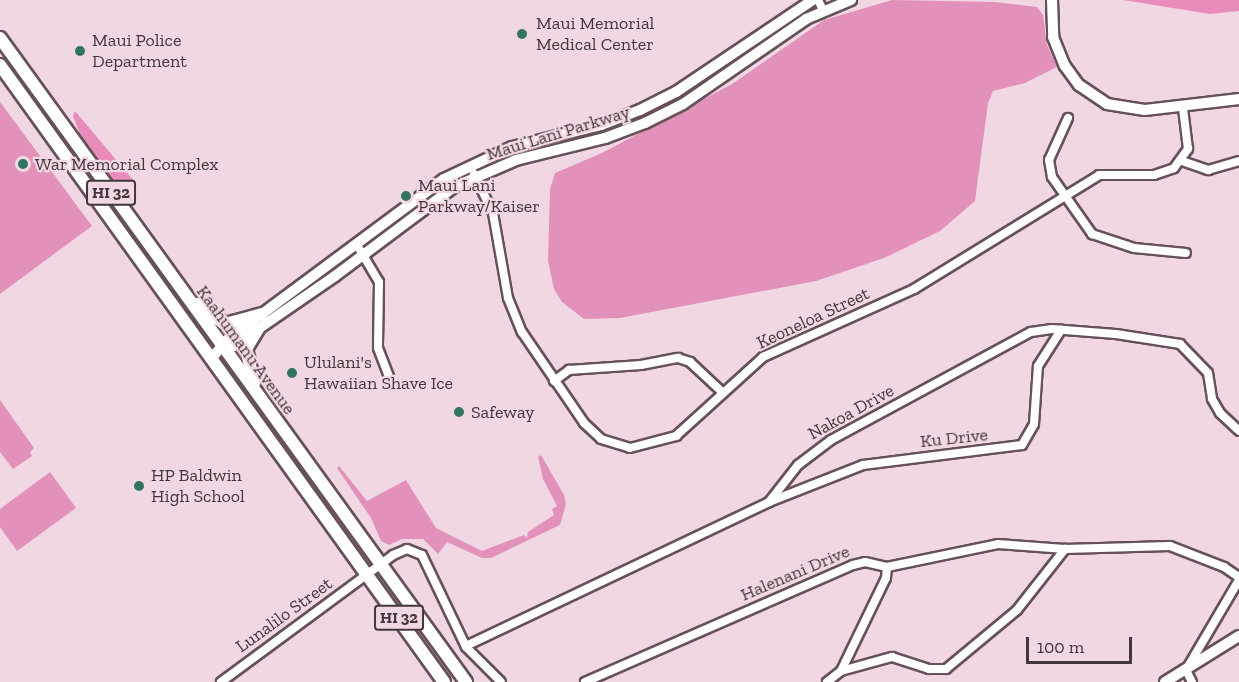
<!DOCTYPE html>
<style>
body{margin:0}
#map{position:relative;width:1239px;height:682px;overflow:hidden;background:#f1d7e3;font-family:"Zilla Slab",serif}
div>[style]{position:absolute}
.green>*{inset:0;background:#e292ba}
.forest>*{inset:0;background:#e88cbc}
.roads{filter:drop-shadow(2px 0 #66515b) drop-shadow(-2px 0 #66515b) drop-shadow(0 2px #66515b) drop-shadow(0 -2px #66515b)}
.street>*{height:8px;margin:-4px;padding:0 4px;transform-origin:4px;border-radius:4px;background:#fff}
.secondary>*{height:10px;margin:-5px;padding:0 5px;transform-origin:5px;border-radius:5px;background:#fff}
.primary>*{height:12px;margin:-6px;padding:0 6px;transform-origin:6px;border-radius:6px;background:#fff}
.dots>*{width:16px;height:16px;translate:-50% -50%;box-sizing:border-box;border:3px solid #f1d7e3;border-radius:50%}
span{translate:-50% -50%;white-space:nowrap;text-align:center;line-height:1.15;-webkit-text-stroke:4.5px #f1d7e3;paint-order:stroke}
.shield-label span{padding:2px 4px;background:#f1d7e3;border:2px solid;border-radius:4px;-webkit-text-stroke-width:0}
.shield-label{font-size:16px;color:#41373c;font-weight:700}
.poi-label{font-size:18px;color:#41373c}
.left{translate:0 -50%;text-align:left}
.street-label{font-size:18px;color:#41373c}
.scale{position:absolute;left:1026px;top:637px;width:106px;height:27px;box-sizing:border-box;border:3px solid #41373c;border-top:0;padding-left:8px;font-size:18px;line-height:21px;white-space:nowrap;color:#41373c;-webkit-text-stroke:4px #f1d7e3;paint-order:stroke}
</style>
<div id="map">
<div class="green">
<div style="clip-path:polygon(892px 0,995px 2px,1037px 7px,1043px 15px,1047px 45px,1057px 67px,1025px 83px,993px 91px,988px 103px,975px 201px,940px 231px,884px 258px,816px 281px,620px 318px,584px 319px,562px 302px,554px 289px,548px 261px,550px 189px,555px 173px,602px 153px,732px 84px,824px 20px)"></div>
<div style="clip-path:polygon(0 102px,92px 226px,0 294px)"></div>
<div style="clip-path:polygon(0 400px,34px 448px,30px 452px,32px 456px,13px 469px,0 452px)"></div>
<div style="clip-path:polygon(541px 455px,564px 495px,566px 504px,560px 525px,491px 558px,482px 558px,447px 542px,438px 554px,423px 539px,402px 539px,389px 545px,381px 541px,371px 518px,337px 468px,339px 466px,367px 501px,406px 480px,436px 528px,482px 551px,524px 535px,527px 538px,528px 532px,554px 515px,552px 509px,557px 506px,543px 479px,538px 457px)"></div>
<div style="clip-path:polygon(50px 472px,76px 508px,17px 551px,0 527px,0 509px)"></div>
</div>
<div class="forest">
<div style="clip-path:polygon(1123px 0,1239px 0,1239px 11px,1210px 14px)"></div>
<div style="clip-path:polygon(75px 111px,134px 181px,136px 204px,116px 188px,83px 142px,73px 116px)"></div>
</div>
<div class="roads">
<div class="street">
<div style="left:818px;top:0;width:11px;rotate:63deg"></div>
<div style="left:1068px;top:118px;width:46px;rotate:114.3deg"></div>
<div style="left:1049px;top:160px;width:17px;rotate:80deg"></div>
<div style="left:1052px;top:177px;width:70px;rotate:54.9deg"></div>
<div style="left:1092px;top:234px;width:44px;rotate:18.4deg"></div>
<div style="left:1134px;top:248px;width:52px;rotate:5.5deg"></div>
<div style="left:1182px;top:161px;width:28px;rotate:19deg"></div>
<div style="left:1208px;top:170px;width:32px;rotate:-16deg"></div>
<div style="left:474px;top:174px;width:43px;rotate:64deg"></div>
<div style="left:493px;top:213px;width:86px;rotate:80deg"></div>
<div style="left:508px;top:298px;width:37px;rotate:68deg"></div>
<div style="left:522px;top:332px;width:110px;rotate:55.7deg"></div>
<div style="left:584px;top:423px;width:23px;rotate:43deg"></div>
<div style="left:601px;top:439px;width:30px;rotate:17deg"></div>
<div style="left:630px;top:448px;width:48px;rotate:-14.6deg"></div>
<div style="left:676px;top:436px;width:118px;rotate:-42.2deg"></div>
<div style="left:763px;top:357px;width:166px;rotate:-24.2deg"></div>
<div style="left:914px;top:289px;width:217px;rotate:-31.6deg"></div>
<div style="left:1099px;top:175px;width:55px"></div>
<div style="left:1154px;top:175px;width:21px;rotate:-19deg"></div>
<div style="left:1174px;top:168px;width:24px;rotate:-54deg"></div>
<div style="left:1188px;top:149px;width:41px;rotate:-97deg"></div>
<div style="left:357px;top:245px;width:43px;rotate:59.3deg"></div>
<div style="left:379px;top:282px;width:66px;rotate:90.9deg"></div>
<div style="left:378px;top:348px;width:33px;rotate:69deg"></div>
<div style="left:554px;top:381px;width:19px;rotate:-36deg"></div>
<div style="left:569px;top:370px;width:72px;rotate:-4deg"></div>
<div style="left:641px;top:365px;width:38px;rotate:-11deg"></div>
<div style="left:678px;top:358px;width:13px;rotate:18deg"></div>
<div style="left:690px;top:362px;width:42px;rotate:43.1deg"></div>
<div style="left:769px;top:502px;width:101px;rotate:-21.5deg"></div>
<div style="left:863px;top:465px;width:160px;rotate:-7.2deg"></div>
<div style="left:1022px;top:445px;width:24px;rotate:-60deg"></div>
<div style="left:1034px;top:424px;width:58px;rotate:-86.1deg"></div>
<div style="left:1038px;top:366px;width:43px;rotate:-57.4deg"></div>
<div style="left:466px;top:646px;width:335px;rotate:-25.4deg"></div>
<div style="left:769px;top:502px;width:47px;rotate:-51.9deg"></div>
<div style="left:798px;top:465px;width:41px;rotate:-37.1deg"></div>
<div style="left:831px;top:440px;width:227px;rotate:-28.4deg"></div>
<div style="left:1031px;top:332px;width:21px;rotate:-8deg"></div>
<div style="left:1052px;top:329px;width:64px;rotate:4.5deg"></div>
<div style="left:1116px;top:334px;width:65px;rotate:8.9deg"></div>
<div style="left:1180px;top:344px;width:40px;rotate:46deg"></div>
<div style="left:1208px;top:373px;width:26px;rotate:81deg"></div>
<div style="left:1212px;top:399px;width:16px;rotate:60deg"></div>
<div style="left:1220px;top:413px;width:26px;rotate:43deg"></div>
<div style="left:841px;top:671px;width:103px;rotate:-64.2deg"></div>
<div style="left:886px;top:578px;width:11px;rotate:-85deg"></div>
<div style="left:221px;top:682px;width:214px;rotate:-36.4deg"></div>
<div style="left:393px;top:555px;width:15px;rotate:-23deg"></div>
<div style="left:407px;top:549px;width:16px;rotate:22deg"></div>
<div style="left:422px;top:555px;width:102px;rotate:64.4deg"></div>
<div style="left:466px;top:647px;width:49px;rotate:45deg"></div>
<div style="left:585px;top:682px;width:292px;rotate:-23.6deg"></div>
<div style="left:853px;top:565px;width:12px;rotate:-14deg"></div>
<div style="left:865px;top:562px;width:23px;rotate:13deg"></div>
<div style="left:887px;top:567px;width:113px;rotate:-11.7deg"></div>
<div style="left:998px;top:544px;width:67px;rotate:4.3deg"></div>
<div style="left:827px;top:682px;width:18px;rotate:-38deg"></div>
<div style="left:841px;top:671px;width:53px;rotate:-15.4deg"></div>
<div style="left:892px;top:657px;width:39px;rotate:18deg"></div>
<div style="left:929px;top:669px;width:17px"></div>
<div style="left:946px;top:669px;width:92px;rotate:-39.7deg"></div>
<div style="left:1017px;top:610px;width:78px;rotate:-51.8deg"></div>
<div style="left:1065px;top:549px;width:105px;rotate:-1.6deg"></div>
<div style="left:1170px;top:546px;width:58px;rotate:21.3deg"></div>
<div style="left:1224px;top:567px;width:18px;rotate:34deg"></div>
<div style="left:1192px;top:682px;width:13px;rotate:-117deg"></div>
<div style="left:1186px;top:670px;width:104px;rotate:-59.5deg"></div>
</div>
<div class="secondary">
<div style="left:1052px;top:0;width:37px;rotate:88deg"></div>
<div style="left:1053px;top:37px;width:31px;rotate:68deg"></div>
<div style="left:1065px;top:66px;width:24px;rotate:54deg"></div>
<div style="left:1079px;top:85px;width:34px;rotate:34deg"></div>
<div style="left:1107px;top:104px;width:38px;rotate:9deg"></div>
<div style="left:1145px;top:110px;width:95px;rotate:-6.7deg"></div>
<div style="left:222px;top:348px;width:10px;rotate:-6deg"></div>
<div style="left:232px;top:347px;width:125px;rotate:-34.6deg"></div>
<div style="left:335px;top:276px;width:149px;rotate:-36.8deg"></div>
<div style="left:454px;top:187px;width:68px;rotate:-23.5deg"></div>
<div style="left:516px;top:160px;width:92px;rotate:-13.9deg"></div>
<div style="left:605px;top:138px;width:43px;rotate:-20.6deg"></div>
<div style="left:645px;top:123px;width:42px;rotate:-26.6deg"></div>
<div style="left:683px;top:104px;width:150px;rotate:-34.6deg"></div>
<div style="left:806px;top:19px;width:49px;rotate:-22.9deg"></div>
<div style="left:211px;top:359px;width:25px;rotate:-50deg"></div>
<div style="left:227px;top:340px;width:270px;rotate:-36.6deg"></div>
<div style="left:444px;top:179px;width:75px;rotate:-25.2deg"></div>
<div style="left:512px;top:147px;width:92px;rotate:-13.9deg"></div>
<div style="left:601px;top:125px;width:42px;rotate:-21deg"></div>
<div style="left:640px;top:110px;width:40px;rotate:-26.6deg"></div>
<div style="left:676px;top:92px;width:165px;rotate:-33.9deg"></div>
<div style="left:1165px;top:682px;width:87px;rotate:-31.9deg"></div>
</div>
<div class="primary">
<div style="left:0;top:38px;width:795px;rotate:54.11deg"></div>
<div style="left:0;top:65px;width:760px;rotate:54.26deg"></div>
<div style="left:197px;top:304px;width:34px;rotate:36deg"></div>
<div style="left:225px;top:324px;width:38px;rotate:-15deg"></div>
<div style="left:254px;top:383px;width:35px;rotate:-103deg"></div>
<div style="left:246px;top:349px;width:23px;rotate:-59deg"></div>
</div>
</div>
<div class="dots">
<div style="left:522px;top:34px;background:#337362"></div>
<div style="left:80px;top:51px;background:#337362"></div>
<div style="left:23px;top:164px;background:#337362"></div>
<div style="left:406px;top:196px;background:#337362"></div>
<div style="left:292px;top:373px;background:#337362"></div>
<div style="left:459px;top:412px;background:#337362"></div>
<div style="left:139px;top:486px;background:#337362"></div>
</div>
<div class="shield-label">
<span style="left:111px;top:193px">HI 32</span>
<span style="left:399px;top:618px">HI 32</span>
</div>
<div class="poi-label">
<span class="left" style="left:536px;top:34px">Maui Memorial<br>Medical Center</span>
<span class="left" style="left:92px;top:51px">Maui Police<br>Department</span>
<span class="left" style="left:35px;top:164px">War Memorial Complex</span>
<span class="left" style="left:418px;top:196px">Maui Lani<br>Parkway/Kaiser</span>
<span class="left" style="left:304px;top:373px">Ululani's<br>Hawaiian Shave Ice</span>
<span class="left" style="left:471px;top:412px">Safeway</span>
<span class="left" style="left:151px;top:486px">HP Baldwin<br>High School</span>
</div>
<div class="street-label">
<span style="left:558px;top:133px;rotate:-17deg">Maui Lani Parkway</span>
<span style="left:813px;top:318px;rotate:-25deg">Keoneloa Street</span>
<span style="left:246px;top:350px;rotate:54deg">Kaahumanu Avenue</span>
<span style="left:851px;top:412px;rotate:-29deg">Nakoa Drive</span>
<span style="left:954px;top:438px;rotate:-6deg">Ku Drive</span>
<span style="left:795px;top:573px;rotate:-23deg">Halenani Drive</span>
<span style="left:284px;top:615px;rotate:-36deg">Lunalilo Street</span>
</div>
<div class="scale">100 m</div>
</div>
